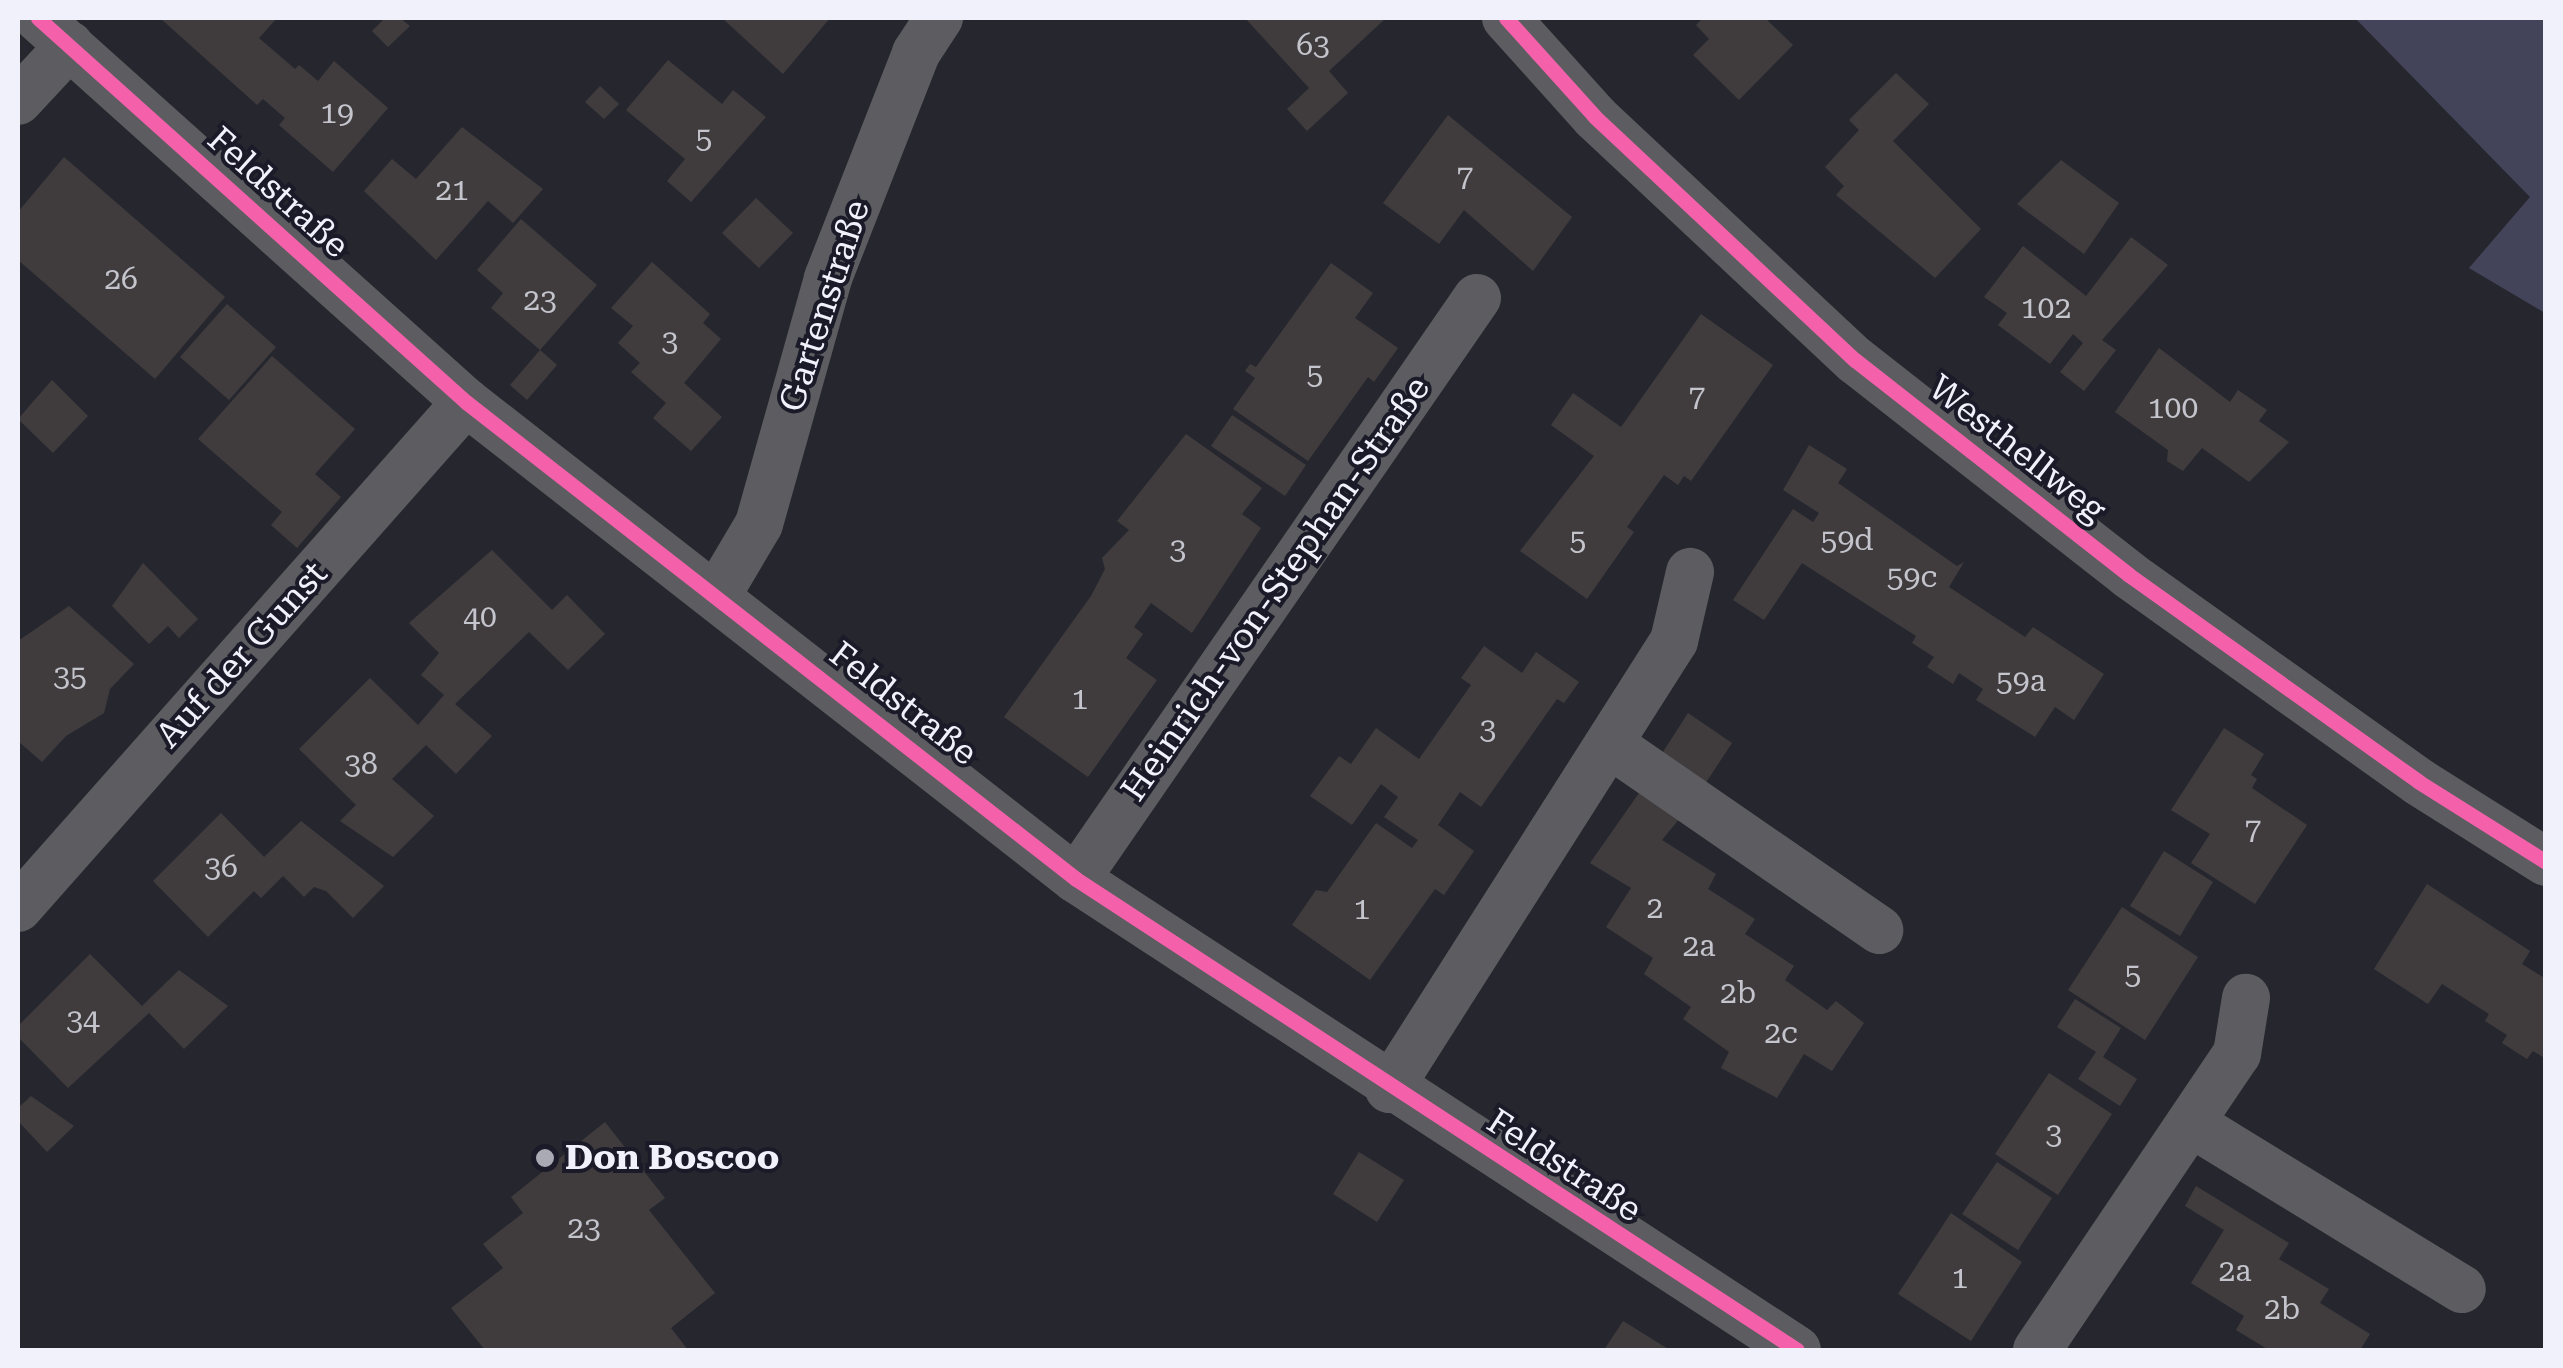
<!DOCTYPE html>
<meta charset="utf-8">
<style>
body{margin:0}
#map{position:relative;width:2563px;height:1368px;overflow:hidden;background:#26272e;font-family:"Roboto Serif",serif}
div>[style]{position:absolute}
.green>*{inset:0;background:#43445a}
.building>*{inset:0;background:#403c3e}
.minor>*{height:48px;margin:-24px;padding:0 24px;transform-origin:24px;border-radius:24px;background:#5d5d61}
.cycleway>*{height:15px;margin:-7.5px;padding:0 7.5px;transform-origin:7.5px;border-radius:7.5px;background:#f560ab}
.dots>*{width:28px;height:28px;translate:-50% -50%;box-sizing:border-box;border:5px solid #1a1a28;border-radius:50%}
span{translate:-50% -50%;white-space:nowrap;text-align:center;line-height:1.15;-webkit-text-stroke:8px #1a1a28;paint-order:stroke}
.number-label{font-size:30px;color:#c4c4cc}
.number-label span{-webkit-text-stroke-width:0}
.street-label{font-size:35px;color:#f0f1fb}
.poi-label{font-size:35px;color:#f0f1fb;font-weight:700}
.left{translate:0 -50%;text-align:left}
.frame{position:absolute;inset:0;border:20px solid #f0f1fb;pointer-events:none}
</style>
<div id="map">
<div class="green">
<div style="clip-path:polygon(2355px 18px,2545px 18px,2545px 313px,2469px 268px,2530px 197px)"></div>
</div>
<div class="building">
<div style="clip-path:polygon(160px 18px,277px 18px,259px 38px,295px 69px,299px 65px,318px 81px,334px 61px,388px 108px,333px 172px,279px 125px,285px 118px,263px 99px,257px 105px)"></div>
<div style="clip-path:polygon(385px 18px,400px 18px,410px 26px,388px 47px,372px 31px)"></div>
<div style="clip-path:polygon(722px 18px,830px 18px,783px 74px)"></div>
<div style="clip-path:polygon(1245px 18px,1386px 18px,1329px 71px,1348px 93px,1307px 131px,1287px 109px,1309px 88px)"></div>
<div style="clip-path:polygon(1703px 18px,1765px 18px,1793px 45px,1739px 100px,1693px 55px,1709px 39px,1696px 25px)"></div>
<div style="clip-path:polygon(668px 60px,722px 104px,733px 90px,766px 117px,691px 202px,667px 181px,685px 159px,626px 110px)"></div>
<div style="clip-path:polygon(1896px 73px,1929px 104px,1893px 141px,1981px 229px,1935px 278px,1836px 195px,1844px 186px,1825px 167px,1859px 130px,1849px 120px)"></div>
<div style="clip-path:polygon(600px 86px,619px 104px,604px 119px,585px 102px)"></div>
<div style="clip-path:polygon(1448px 115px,1572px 217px,1533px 271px,1464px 210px,1439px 244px,1383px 203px)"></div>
<div style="clip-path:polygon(462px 127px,543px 189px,513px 223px,488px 201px,436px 260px,364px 191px,392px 159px,416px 179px)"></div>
<div style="clip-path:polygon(64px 157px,225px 297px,155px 379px,18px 260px,18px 212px)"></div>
<div style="clip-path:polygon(2061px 160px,2119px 203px,2084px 254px,2017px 204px)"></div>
<div style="clip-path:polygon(756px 198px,793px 233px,759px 268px,722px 233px)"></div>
<div style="clip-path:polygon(521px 219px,597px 285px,540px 350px,491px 308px,503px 293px,477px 270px)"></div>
<div style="clip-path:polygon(2131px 237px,2168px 265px,2102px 340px,2116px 350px,2084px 391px,2060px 372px,2083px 343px,2073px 334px,2050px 364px,1998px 325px,2007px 313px,1984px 297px,2023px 246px,2086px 296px)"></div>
<div style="clip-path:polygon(652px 262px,710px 314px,703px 323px,721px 339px,684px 383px,722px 417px,691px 451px,653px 418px,666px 403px,631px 372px,640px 363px,618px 343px,633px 326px,611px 308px)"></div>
<div style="clip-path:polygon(1331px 263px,1373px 293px,1355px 318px,1398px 348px,1374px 382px,1368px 377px,1308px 461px,1233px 409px,1255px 378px,1245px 371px,1250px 364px,1256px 367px)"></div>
<div style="clip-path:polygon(227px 304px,276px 347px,229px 400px,180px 357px)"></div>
<div style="clip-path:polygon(1701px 314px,1773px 365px,1691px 481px,1684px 476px,1678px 485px,1664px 475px,1627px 527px,1634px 532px,1587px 599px,1520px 551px,1594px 456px,1551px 425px,1573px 393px,1621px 427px)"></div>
<div style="clip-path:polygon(2159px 348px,2230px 402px,2238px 390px,2267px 410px,2259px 421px,2289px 442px,2249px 482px,2202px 448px,2183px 471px,2167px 461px,2168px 450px,2115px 412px)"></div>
<div style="clip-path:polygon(540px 350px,557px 365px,527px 400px,510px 385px)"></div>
<div style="clip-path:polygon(272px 356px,355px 429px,315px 474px,341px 497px,297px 548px,271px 525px,282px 512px,198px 439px)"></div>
<div style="clip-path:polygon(52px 380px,88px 416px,53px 453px,18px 419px)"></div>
<div style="clip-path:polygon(1232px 415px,1306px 465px,1285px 496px,1211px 446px)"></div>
<div style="clip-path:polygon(1186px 434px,1262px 488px,1242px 514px,1261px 528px,1192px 633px,1151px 603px,1134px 627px,1143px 634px,1126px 658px,1157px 680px,1088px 777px,1004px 717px,1091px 596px,1105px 569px,1102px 558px,1129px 530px,1117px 521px)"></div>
<div style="clip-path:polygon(1809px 445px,1847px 469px,1838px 483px,1957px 566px,1964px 562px,1949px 587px,2025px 637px,2033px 627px,2104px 674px,2074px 720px,2055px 707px,2035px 737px,1976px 700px,1983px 689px,1959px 673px,1953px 684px,1927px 667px,1934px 657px,1912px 643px,1916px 636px,1802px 563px,1764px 620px,1733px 600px,1793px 509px,1813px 522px,1819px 513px,1783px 490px)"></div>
<div style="clip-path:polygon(492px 550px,552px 610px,567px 595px,605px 634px,568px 670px,529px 632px,455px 704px,492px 736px,456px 774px,426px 745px,392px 779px,434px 816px,393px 857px,340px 821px,356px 805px,299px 749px,370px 678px,418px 725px,444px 695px,421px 675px,439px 653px,409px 623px)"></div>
<div style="clip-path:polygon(143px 563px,198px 619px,179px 638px,168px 626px,149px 644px,112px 606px)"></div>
<div style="clip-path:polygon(69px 606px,134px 664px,110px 689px,104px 713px,66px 736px,42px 762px,18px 741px,18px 641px)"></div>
<div style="clip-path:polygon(1484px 646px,1522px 673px,1536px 652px,1579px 682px,1564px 703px,1557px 699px,1481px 807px,1460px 792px,1438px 825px,1474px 851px,1444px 895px,1435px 889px,1370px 980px,1292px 925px,1316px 890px,1327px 892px,1376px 823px,1412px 848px,1418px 840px,1384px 817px,1398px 797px,1381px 784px,1352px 825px,1310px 796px,1339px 756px,1351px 764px,1376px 728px,1419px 759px,1471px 685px,1461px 678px)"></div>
<div style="clip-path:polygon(1688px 713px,1732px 743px,1705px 784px,1661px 755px)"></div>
<div style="clip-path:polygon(2224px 728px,2264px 754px,2251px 775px,2257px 779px,2252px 788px,2307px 825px,2255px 904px,2191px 863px,2210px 834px,2171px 810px)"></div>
<div style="clip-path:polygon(1639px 793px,1680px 818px,1662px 840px,1716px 874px,1708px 889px,1755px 919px,1745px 934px,1794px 966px,1785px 980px,1827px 1010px,1836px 1001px,1864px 1023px,1832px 1071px,1804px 1054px,1777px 1098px,1721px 1068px,1729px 1052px,1683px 1019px,1691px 1007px,1644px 974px,1653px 958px,1606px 927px,1631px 888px,1590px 863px)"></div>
<div style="clip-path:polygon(221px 813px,264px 857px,301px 821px,384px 886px,353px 918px,326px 891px,314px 887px,304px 897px,283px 876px,261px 898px,254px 891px,208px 937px,153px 881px)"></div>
<div style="clip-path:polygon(2164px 851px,2213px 882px,2180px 936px,2130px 906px)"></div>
<div style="clip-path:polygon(2427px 884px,2530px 951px,2522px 964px,2546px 979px,2546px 1059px,2533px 1051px,2527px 1059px,2502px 1043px,2507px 1035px,2485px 1021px,2489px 1014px,2442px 984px,2428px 1004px,2374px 969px)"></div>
<div style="clip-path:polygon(2122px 907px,2198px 957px,2145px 1040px,2068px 990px)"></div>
<div style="clip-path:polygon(90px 954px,142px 1006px,179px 970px,228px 1006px,184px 1049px,149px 1013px,68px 1088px,18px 1037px,18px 1026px)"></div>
<div style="clip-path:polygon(2075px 999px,2121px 1028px,2103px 1057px,2137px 1079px,2120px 1106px,2078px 1079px,2096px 1052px,2057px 1027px)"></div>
<div style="clip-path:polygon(2049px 1073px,2112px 1114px,2058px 1195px,1995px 1154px)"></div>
<div style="clip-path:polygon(31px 1096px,74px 1126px,47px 1152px,18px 1121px,18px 1108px)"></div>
<div style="clip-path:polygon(605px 1122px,665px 1198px,649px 1210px,715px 1293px,671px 1328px,688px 1350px,485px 1350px,451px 1308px,503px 1268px,483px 1244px,523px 1213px,511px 1197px)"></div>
<div style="clip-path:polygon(1359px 1152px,1404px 1180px,1377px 1222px,1333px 1194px)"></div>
<div style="clip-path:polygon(1997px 1162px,2052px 1198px,2018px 1250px,1962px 1214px)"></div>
<div style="clip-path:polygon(2196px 1186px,2289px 1243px,2279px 1259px,2329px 1289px,2320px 1303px,2370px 1334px,2360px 1350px,2269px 1350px,2236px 1330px,2244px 1316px,2191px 1283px,2224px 1230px,2185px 1206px)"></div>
<div style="clip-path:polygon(1951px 1213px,2022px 1262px,1971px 1341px,1898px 1294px)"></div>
<div style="clip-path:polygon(1623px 1321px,1670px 1350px,1604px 1350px)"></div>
</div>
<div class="minor">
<div style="left:38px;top:18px;width:575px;rotate:41.9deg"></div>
<div style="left:466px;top:402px;width:774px;rotate:38.02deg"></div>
<div style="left:1076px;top:879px;width:861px;rotate:33.15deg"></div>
<div style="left:1506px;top:18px;width:133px;rotate:48deg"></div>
<div style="left:1595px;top:117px;width:356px;rotate:43.1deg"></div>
<div style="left:1855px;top:360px;width:348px;rotate:38.1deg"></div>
<div style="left:2129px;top:575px;width:356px;rotate:35.5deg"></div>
<div style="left:2419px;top:782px;width:150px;rotate:32.2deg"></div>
<div style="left:18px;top:101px;width:76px;rotate:-47.1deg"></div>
<div style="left:717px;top:595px;width:82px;rotate:-59.4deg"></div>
<div style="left:759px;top:524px;width:255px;rotate:-74.3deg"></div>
<div style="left:828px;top:278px;width:242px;rotate:-68.6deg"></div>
<div style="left:916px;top:53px;width:42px;rotate:-56.7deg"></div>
<div style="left:1611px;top:745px;width:326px;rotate:34.6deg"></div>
<div style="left:1076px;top:879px;width:706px;rotate:-55.39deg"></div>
<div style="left:18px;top:908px;width:676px;rotate:-48.48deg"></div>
<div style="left:1389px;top:1089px;width:531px;rotate:-57.54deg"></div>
<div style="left:1674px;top:641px;width:71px;rotate:-76.9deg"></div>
<div style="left:2194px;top:1125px;width:314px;rotate:31.5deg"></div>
<div style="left:2037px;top:1350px;width:357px;rotate:-56deg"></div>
<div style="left:2237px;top:1054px;width:57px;rotate:-80.9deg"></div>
</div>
<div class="cycleway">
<div style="left:38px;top:18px;width:575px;rotate:41.9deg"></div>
<div style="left:466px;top:402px;width:774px;rotate:38.02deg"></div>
<div style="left:1076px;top:879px;width:861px;rotate:33.15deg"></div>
<div style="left:1506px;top:18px;width:133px;rotate:48deg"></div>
<div style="left:1595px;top:117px;width:356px;rotate:43.1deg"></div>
<div style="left:1855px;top:360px;width:348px;rotate:38.1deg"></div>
<div style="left:2129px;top:575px;width:356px;rotate:35.5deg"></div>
<div style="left:2419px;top:782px;width:150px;rotate:32.2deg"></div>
</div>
<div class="dots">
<div style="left:545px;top:1158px;background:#a9aab3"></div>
</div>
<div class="number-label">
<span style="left:1313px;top:45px">63</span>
<span style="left:337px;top:113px">19</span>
<span style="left:704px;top:138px">5</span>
<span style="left:1465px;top:176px">7</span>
<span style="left:452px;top:190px">21</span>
<span style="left:121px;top:279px">26</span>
<span style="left:540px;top:300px">23</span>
<span style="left:2046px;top:308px">102</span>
<span style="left:670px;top:341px">3</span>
<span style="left:1315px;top:374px">5</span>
<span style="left:1697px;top:396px">7</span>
<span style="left:2173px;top:408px">100</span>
<span style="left:1578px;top:540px">5</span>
<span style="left:1847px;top:540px">59d</span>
<span style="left:1178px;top:549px">3</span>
<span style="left:1912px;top:577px">59c</span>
<span style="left:480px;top:617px">40</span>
<span style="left:70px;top:676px">35</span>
<span style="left:2021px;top:681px">59a</span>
<span style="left:1080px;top:699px">1</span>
<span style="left:1488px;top:729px">3</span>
<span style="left:361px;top:764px">38</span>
<span style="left:2253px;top:829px">7</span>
<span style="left:221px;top:867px">36</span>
<span style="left:1655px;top:908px">2</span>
<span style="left:1362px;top:909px">1</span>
<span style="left:1699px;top:946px">2a</span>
<span style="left:2133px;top:974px">5</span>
<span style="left:1738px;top:993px">2b</span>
<span style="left:83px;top:1020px">34</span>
<span style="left:1781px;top:1033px">2c</span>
<span style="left:2054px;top:1134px">3</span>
<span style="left:584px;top:1228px">23</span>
<span style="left:2235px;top:1271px">2a</span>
<span style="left:1960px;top:1278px">1</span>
<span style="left:2282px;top:1309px">2b</span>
</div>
<div class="street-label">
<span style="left:278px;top:193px;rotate:42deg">Feldstraße</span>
<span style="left:825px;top:306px;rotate:-72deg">Gartenstraße</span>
<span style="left:2017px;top:449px;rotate:38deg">Westhellweg</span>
<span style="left:1276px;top:589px;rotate:-55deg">Heinrich-von-Stephan-Straße</span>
<span style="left:242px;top:655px;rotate:-48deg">Auf der Gunst</span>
<span style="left:903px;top:704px;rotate:38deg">Feldstraße</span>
<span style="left:1564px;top:1166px;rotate:33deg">Feldstraße</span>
</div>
<div class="poi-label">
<span class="left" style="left:565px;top:1158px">Don Boscoo</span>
</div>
<div class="frame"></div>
</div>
